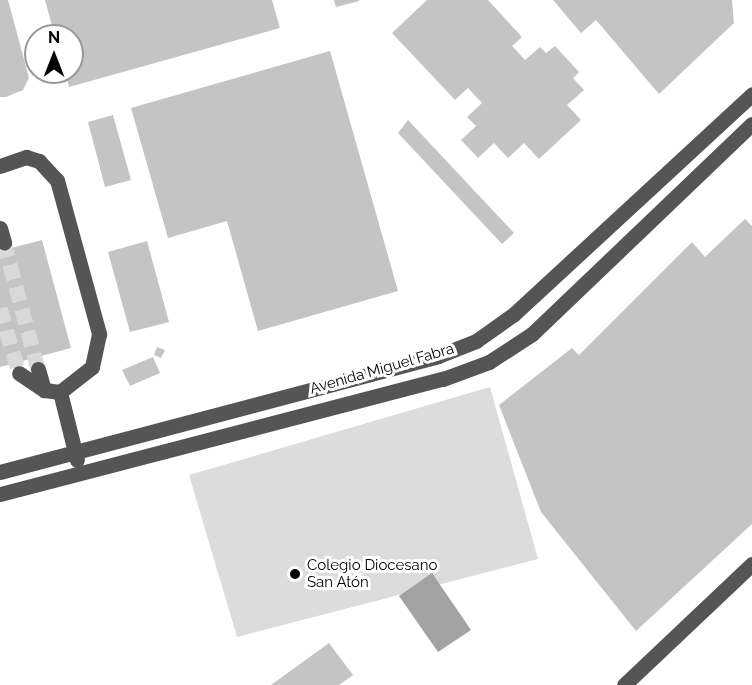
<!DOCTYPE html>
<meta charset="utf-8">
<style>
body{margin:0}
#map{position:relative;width:752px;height:685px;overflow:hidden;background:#fff;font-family:Raleway,sans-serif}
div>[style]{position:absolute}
.green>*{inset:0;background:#dcdcdc}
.water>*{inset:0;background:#a3a3a3}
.building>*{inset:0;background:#c4c4c4}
.minor-tunnel>*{height:15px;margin-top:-7.5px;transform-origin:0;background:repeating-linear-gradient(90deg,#d9d9d9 0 15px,transparent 0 23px)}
.minor>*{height:15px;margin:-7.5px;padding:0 7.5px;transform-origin:7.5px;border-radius:7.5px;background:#555}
.dots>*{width:16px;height:16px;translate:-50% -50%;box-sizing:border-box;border:3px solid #fff;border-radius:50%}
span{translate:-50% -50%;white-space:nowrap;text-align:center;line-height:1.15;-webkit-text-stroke:6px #fff;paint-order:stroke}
.street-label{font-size:15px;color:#000}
.poi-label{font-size:15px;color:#000}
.left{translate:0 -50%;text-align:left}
.north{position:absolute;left:24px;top:24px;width:60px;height:60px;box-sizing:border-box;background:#fff;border:2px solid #999;border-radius:50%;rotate:0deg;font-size:16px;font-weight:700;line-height:24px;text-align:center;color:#000}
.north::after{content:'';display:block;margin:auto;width:21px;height:27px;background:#000;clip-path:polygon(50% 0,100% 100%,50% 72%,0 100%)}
</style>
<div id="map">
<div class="green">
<div style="clip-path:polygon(490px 387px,538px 559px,237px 637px,189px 475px)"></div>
</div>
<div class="water">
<div style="clip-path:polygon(432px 573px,471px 630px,438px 652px,399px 596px)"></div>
</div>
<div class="building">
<div style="clip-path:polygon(0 0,8px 0,29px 78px,23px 90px,6px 97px,0 97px)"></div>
<div style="clip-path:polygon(45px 0,272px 0,280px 28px,69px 87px,65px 72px,72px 72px,72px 36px,55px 36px)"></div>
<div style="clip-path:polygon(334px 0,359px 0,359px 1px,336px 7px)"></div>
<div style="clip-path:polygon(427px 0,488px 0,522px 37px,512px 46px,525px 60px,540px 47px,546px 53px,555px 46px,579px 72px,573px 78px,584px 90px,567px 105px,581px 120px,539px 159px,524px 143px,508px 158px,494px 143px,478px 158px,461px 140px,476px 126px,467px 117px,482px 103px,468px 88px,455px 100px,392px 33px)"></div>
<div style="clip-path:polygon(553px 0,732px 0,734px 23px,659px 94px,596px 20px,581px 33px)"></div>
<div style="clip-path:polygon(330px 51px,398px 291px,258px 331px,227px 221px,168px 238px,131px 108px)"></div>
<div style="clip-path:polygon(113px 115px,131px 180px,105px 187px,88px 122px)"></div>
<div style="clip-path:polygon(408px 120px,514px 233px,502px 244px,398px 133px)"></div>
<div style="clip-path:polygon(745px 219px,752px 226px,752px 524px,636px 631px,541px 512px,499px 405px,572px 348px,579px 355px,692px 242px,705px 257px)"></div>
<div style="clip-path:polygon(42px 240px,71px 348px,0 367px,0 251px)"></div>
<div style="clip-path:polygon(147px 241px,169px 322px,130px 332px,108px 252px)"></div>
<div style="clip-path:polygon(157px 347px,165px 350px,161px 358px,154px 355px)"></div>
<div style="clip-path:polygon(153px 357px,160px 373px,130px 386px,122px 370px)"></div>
<div style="clip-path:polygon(329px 643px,353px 675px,339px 685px,271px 685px)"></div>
</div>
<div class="minor-tunnel">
<div style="left:4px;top:242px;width:131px;rotate:75deg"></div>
<div style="left:0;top:308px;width:68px;rotate:73.7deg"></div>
</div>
<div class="minor">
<div style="left:0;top:166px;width:28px;rotate:-19deg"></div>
<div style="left:26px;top:157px;width:14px;rotate:17deg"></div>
<div style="left:39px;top:161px;width:26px;rotate:47deg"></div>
<div style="left:57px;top:180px;width:160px;rotate:74.7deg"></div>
<div style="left:99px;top:334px;width:34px;rotate:102deg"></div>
<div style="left:92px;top:367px;width:41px;rotate:142deg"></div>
<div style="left:60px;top:392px;width:16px;rotate:-173deg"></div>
<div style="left:44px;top:390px;width:30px;rotate:-146deg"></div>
<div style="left:0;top:228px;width:15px;rotate:74deg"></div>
<div style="left:38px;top:369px;width:22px;rotate:74deg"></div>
<div style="left:60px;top:392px;width:70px;rotate:76deg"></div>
<div style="left:0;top:472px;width:453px;rotate:-14.8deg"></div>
<div style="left:438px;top:356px;width:41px;rotate:-21.5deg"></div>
<div style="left:476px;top:341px;width:47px;rotate:-35.4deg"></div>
<div style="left:514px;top:314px;width:324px;rotate:-42.7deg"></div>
<div style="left:0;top:494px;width:458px;rotate:-14.6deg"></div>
<div style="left:443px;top:379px;width:49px;rotate:-20.3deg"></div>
<div style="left:489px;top:362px;width:51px;rotate:-33.1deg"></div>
<div style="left:532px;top:334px;width:304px;rotate:-43.7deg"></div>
<div style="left:624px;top:685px;width:176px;rotate:-43.4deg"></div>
</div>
<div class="dots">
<div style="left:295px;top:574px;background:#000"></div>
</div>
<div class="street-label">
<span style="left:382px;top:369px;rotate:-16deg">Avenida Miguel Fabra</span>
</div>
<div class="poi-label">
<span class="left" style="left:307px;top:574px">Colegio Diocesano<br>San Atón</span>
</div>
<div class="north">N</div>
</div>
